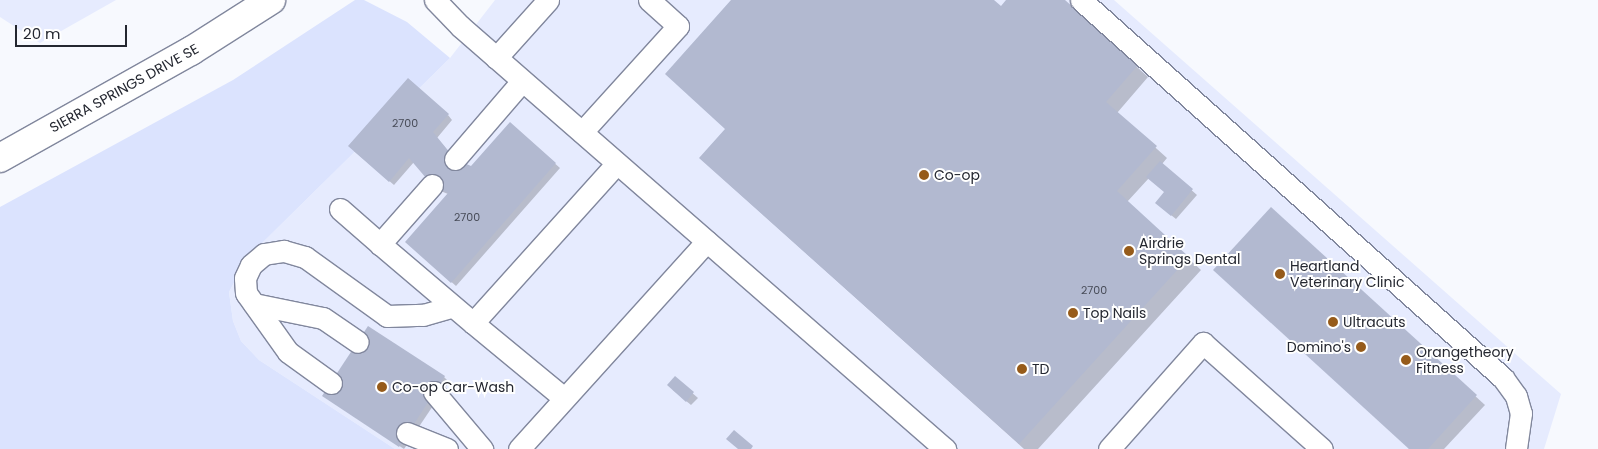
<!DOCTYPE html>
<style>
body{margin:0}
#map{position:relative;width:1598px;height:449px;overflow:hidden;background:#f7f9fe;font-family:Poppins,sans-serif}
div>[style]{position:absolute}
.built>*{inset:0;background:#e6ebfe}
.green>*{inset:0;background:#dbe3fe}
.shadow>*{inset:0;background:#0003}
.building>*{inset:0;background:#b2b9d0}
.roads{filter:drop-shadow(1px 0 #81879d) drop-shadow(-1px 0 #81879d) drop-shadow(0 1px #81879d) drop-shadow(0 -1px #81879d)}
.lane>*{height:21px;margin:-10.5px;padding:0 10.5px;transform-origin:10.5px;border-radius:10.5px;background:#fff}
.secondary>*{height:28px;margin:-14px;padding:0 14px;transform-origin:14px;border-radius:14px;background:#fff}
.dots>*{width:14px;height:14px;translate:-50% -50%;box-sizing:border-box;border:2px solid #fff;border-radius:50%}
span{translate:-50% -50%;white-space:nowrap;text-align:center;line-height:1.15;-webkit-text-stroke:4px #fff;paint-order:stroke}
.number-label{font-size:11px;color:#484c58}
.number-label span{-webkit-text-stroke-width:0}
.street-label{font-size:14px;color:#242730}
.poi-label{font-size:14px;color:#242730}
.left{translate:0 -50%;text-align:left}
.right{translate:-100% -50%;text-align:right}
.scale{position:absolute;left:15px;top:25px;width:112px;height:22px;box-sizing:border-box;border:2px solid #242730;border-top:0;padding-left:6px;font-size:15px;line-height:18px;white-space:nowrap;color:#242730;-webkit-text-stroke:4px #fff;paint-order:stroke}
</style>
<div id="map">
<div class="built">
<div style="clip-path:polygon(0 0,116px 0,40px 43px,0 17px)"></div>
<div style="clip-path:polygon(495px 0,1114px 0,1561px 394px,1544px 449px,395px 449px,259px 360px,241px 341px,233px 321px,229px 292px,247px 258px,450px 58px)"></div>
</div>
<div class="green">
<div style="clip-path:polygon(355px 0,364px 0,407px 22px,450px 58px,247px 258px,229px 292px,233px 321px,241px 341px,259px 360px,395px 449px,0 449px,0 207px,233px 80px)"></div>
</div>
<div class="shadow">
<div style="clip-path:polygon(732px 0,992px 0,1001px 8px,1008px 0,1063px 0,1148px 77px,1117px 113px,1167px 158px,1162px 164px,1197px 195px,1176px 219px,1161px 207px,1165px 192px,1149px 178px,1127px 202px,1201px 270px,1038px 449px,1024px 449px,700px 158px,726px 129px)"></div>
<div style="clip-path:polygon(448px 115px,452px 120px,437px 138px,456px 161px,471px 168px,510px 124px,560px 168px,456px 286px,411px 246px,448px 194px,438px 190px,414px 162px,394px 185px,354px 151px)"></div>
<div style="clip-path:polygon(1271px 209px,1485px 405px,1444px 449px,1409px 449px)"></div>
<div style="clip-path:polygon(444px 377px,449px 382px,404px 449px,324px 396px)"></div>
<div style="clip-path:polygon(675px 378px,698px 398px,691px 405px,673px 390px)"></div>
</div>
<div class="building">
<div style="clip-path:polygon(731px 0,994px 0,1001px 6px,1006px 0,1065px 0,1138px 65px,1106px 102px,1157px 146px,1117px 191px,1189px 257px,1019px 444px,699px 158px,725px 129px,665px 74px)"></div>
<div style="clip-path:polygon(408px 78px,449px 114px,433px 132px,455px 159px,471px 166px,510px 122px,556px 163px,451px 283px,405px 242px,448px 193px,432px 185px,409px 158px,389px 182px,348px 146px)"></div>
<div style="clip-path:polygon(1160px 161px,1193px 189px,1171px 216px,1155px 203px,1164px 192px,1146px 177px)"></div>
<div style="clip-path:polygon(1271px 207px,1477px 395px,1428px 449px,1409px 449px,1213px 270px)"></div>
<div style="clip-path:polygon(368px 326px,445px 376px,399px 447px,322px 396px)"></div>
<div style="clip-path:polygon(675px 376px,694px 392px,686px 402px,667px 385px)"></div>
<div style="clip-path:polygon(734px 430px,753px 446px,751px 449px,738px 449px,726px 439px)"></div>
</div>
<div class="roads">
<div class="lane">
<div style="left:435px;top:0;width:36px;rotate:46deg"></div>
<div style="left:460px;top:26px;width:644px;rotate:41.09deg"></div>
<div style="left:1081px;top:0;width:567px;rotate:41.85deg"></div>
<div style="left:1503px;top:378px;width:22px;rotate:54deg"></div>
<div style="left:1516px;top:396px;width:18px;rotate:74deg"></div>
<div style="left:1521px;top:413px;width:36px;rotate:98deg"></div>
<div style="left:496px;top:58px;width:78px;rotate:-48.1deg"></div>
<div style="left:582px;top:132px;width:143px;rotate:-47.8deg"></div>
<div style="left:678px;top:26px;width:39px;rotate:-138deg"></div>
<div style="left:455px;top:159px;width:103px;rotate:-49.3deg"></div>
<div style="left:432px;top:185px;width:79px;rotate:131.4deg"></div>
<div style="left:380px;top:244px;width:122px;rotate:40.3deg"></div>
<div style="left:473px;top:323px;width:215px;rotate:-48deg"></div>
<div style="left:340px;top:209px;width:53px;rotate:41.2deg"></div>
<div style="left:254px;top:304px;width:70px;rotate:11.5deg"></div>
<div style="left:323px;top:318px;width:42px;rotate:34.4deg"></div>
<div style="left:473px;top:323px;width:118px;rotate:39.5deg"></div>
<div style="left:331px;top:383px;width:53px;rotate:-144.2deg"></div>
<div style="left:288px;top:352px;width:72px;rotate:-125.4deg"></div>
<div style="left:246px;top:293px;width:15px;rotate:-94deg"></div>
<div style="left:245px;top:278px;width:14px;rotate:-65deg"></div>
<div style="left:251px;top:265px;width:17px;rotate:-40deg"></div>
<div style="left:264px;top:254px;width:20px;rotate:-9deg"></div>
<div style="left:284px;top:251px;width:22px;rotate:16deg"></div>
<div style="left:305px;top:257px;width:101px;rotate:35.7deg"></div>
<div style="left:387px;top:316px;width:36px;rotate:-2deg"></div>
<div style="left:423px;top:315px;width:29px;rotate:-16deg"></div>
<div style="left:434px;top:392px;width:75px;rotate:49.9deg"></div>
<div style="left:407px;top:433px;width:43px;rotate:21.8deg"></div>
<div style="left:519px;top:449px;width:280px;rotate:-47.9deg"></div>
<div style="left:1109px;top:449px;width:142px;rotate:-48.4deg"></div>
<div style="left:1203px;top:343px;width:159px;rotate:41.7deg"></div>
</div>
<div class="secondary">
<div style="left:0;top:158px;width:219px;rotate:-29.3deg"></div>
<div style="left:191px;top:51px;width:95px;rotate:-32.5deg"></div>
</div>
</div>
<div class="dots">
<div style="left:924px;top:175px;background:#965b1a"></div>
<div style="left:1129px;top:251px;background:#965b1a"></div>
<div style="left:1280px;top:274px;background:#965b1a"></div>
<div style="left:1073px;top:313px;background:#965b1a"></div>
<div style="left:1333px;top:322px;background:#965b1a"></div>
<div style="left:1361px;top:347px;background:#965b1a"></div>
<div style="left:1406px;top:360px;background:#965b1a"></div>
<div style="left:1022px;top:369px;background:#965b1a"></div>
<div style="left:382px;top:387px;background:#965b1a"></div>
</div>
<div class="number-label">
<span style="left:405px;top:123px">2700</span>
<span style="left:467px;top:217px">2700</span>
<span style="left:1094px;top:290px">2700</span>
</div>
<div class="street-label">
<span style="left:124px;top:88px;rotate:-29deg">SIERRA SPRINGS DRIVE SE</span>
</div>
<div class="poi-label">
<span class="left" style="left:934px;top:175px">Co-op</span>
<span class="left" style="left:1139px;top:251px">Airdrie<br>Springs Dental</span>
<span class="left" style="left:1290px;top:274px">Heartland<br>Veterinary Clinic</span>
<span class="left" style="left:1083px;top:313px">Top Nails</span>
<span class="left" style="left:1343px;top:322px">Ultracuts</span>
<span class="right" style="left:1351px;top:347px">Domino's</span>
<span class="left" style="left:1416px;top:360px">Orangetheory<br>Fitness</span>
<span class="left" style="left:1032px;top:369px">TD</span>
<span class="left" style="left:392px;top:387px">Co-op Car-Wash</span>
</div>
<div class="scale">20 m</div>
</div>
